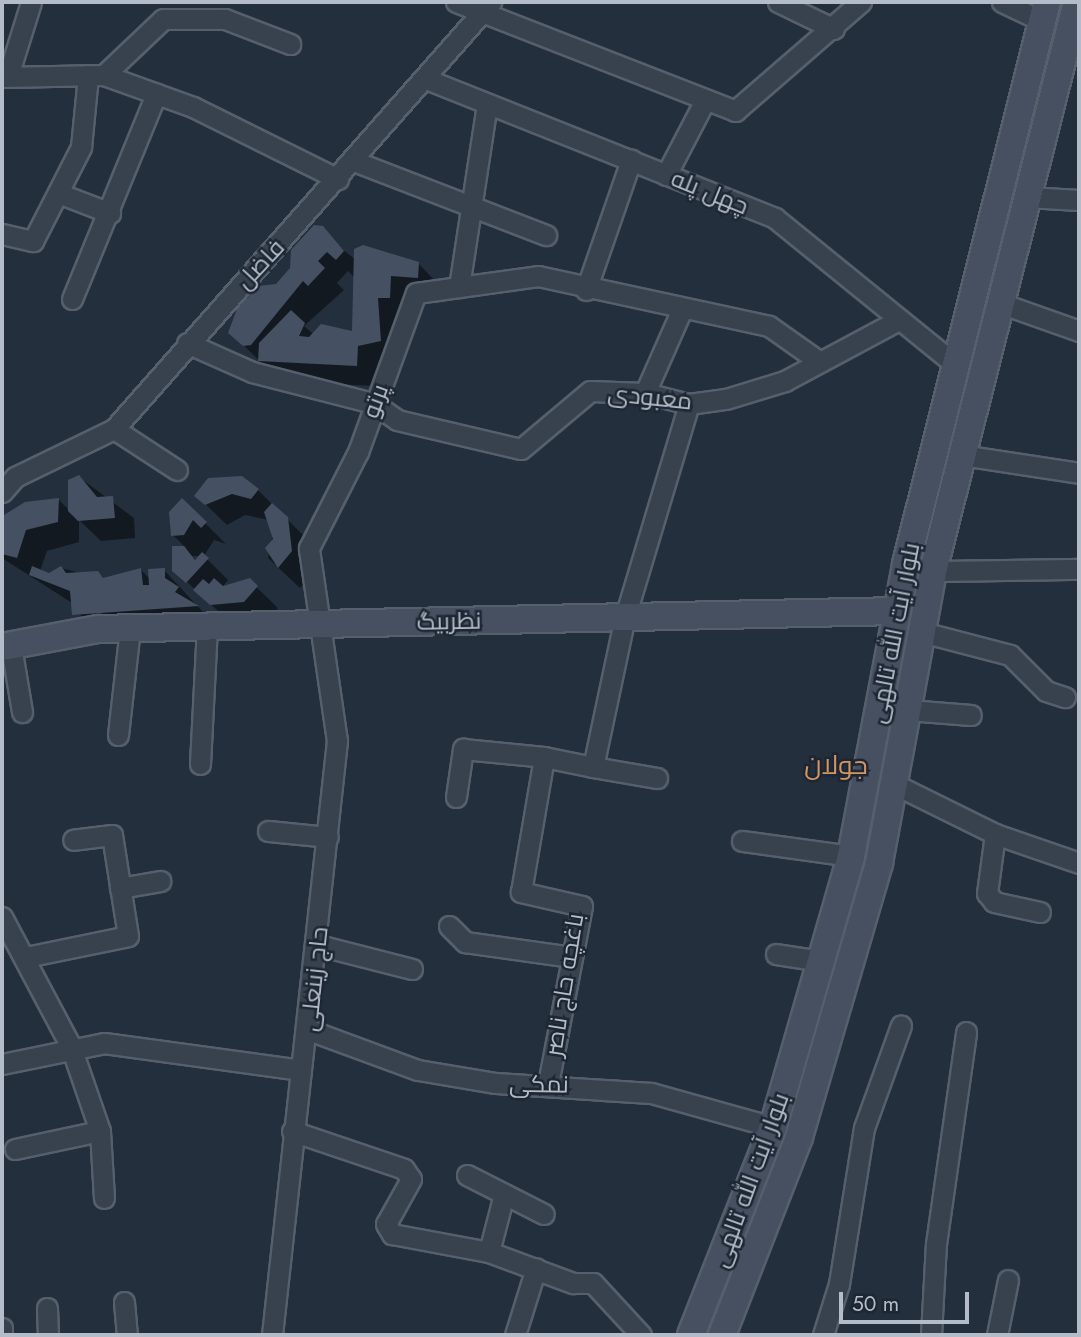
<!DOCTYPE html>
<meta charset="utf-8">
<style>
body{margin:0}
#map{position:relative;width:1081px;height:1337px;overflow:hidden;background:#242f3e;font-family:Jost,Cairo,sans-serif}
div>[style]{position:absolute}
.shadow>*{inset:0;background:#0007}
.building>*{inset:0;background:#455162}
.roads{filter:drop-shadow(2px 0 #565f6c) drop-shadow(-2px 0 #565f6c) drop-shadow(0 2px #565f6c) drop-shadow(0 -2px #565f6c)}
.street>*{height:19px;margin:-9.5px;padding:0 9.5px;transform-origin:9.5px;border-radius:9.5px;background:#38414e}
.secondary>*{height:26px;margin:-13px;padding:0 13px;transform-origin:13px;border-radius:13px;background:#465061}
span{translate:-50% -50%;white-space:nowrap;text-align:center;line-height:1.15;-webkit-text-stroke:5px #1d2633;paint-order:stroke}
.street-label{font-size:24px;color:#b4bcc9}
.neighbourhood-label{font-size:26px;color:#d59563}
.frame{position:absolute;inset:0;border:4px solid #b4bcc9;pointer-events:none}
.scale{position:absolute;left:839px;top:1292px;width:130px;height:32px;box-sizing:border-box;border:4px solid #b4bcc9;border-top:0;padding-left:9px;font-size:21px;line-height:24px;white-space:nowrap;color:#b4bcc9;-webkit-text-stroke:5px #1d2633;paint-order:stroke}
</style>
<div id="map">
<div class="shadow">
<div style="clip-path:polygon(evenodd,314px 227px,356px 260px,418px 263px,439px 285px,411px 296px,401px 362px,378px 367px,378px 386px,281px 382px,230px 332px,292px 269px,314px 227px,348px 271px,355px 278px,354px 333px,313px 334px,304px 326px,344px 290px,337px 283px,348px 271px)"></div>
<div style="clip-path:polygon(79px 477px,134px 518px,135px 538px,101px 541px,79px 520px,79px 542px,47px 551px,40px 571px,49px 575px,61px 568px,104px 579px,141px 570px,151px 580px,164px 570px,217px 627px,95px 635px,72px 603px,2px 558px,6px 517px,59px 500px,70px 511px)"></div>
<div style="clip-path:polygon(258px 490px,308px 540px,312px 573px,300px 588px,268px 558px,274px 530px,269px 520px,245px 515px,227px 525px,196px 495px)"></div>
<div style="clip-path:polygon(evenodd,171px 513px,205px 523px,226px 544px,214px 540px,204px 556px,228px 580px,223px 586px,249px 580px,278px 608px,265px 622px,233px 625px,174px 570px,174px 548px,186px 548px,173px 535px,171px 513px,192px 556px,202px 556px,197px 561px,192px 556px)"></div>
</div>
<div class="building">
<div style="clip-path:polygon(314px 225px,323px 226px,344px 251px,336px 260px,327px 252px,318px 261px,325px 268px,308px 286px,303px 281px,251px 345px,243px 346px,228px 333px,237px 309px,258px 286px,276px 284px,290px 268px,291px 250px)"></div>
<div style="clip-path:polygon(363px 245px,419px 262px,418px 278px,391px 276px,390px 298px,378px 298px,381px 341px,358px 346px,357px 366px,258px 361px,259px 343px,291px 310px,305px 323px,299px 336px,309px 337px,321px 324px,352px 331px,354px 249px)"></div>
<div style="clip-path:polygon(79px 475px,97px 497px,113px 496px,115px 518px,78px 521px,68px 511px,68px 480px)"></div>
<div style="clip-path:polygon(242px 476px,259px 489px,251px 499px,232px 494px,205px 505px,194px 496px,208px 478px)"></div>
<div style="clip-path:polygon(59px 498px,58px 522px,26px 530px,17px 558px,2px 554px,4px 515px,25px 502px)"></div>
<div style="clip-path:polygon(182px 498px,207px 522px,201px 528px,193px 520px,184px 535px,171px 536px,169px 512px)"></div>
<div style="clip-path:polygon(272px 503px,288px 517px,292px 551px,278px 568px,265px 548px,273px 539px,264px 512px)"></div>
<div style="clip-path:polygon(172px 546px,184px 546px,195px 560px,202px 552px,209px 558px,186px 583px,172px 571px)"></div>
<div style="clip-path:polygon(32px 566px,49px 573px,61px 566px,66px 573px,98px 571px,103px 578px,141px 568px,143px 585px,149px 585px,148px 569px,165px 568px,165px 578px,179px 587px,175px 592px,199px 606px,72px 615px,70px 591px,29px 575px)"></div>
<div style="clip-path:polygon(214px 578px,223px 586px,250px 578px,258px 586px,244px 602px,210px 605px,193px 590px,203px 579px,209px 584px)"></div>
</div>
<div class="roads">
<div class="street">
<div style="left:456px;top:2px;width:300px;rotate:21.3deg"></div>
<div style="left:735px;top:111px;width:167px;rotate:-40.9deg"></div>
<div style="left:778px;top:2px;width:62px;rotate:25.7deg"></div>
<div style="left:1002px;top:2px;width:44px;rotate:25.4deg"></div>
<div style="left:104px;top:75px;width:81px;rotate:-43.5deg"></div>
<div style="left:163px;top:19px;width:62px"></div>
<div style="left:225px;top:19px;width:70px;rotate:21deg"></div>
<div style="left:8px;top:76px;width:77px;rotate:-72.7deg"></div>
<div style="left:2px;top:77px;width:102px;rotate:-1.1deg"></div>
<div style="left:104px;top:75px;width:95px;rotate:19.8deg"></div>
<div style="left:193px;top:107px;width:162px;rotate:26.4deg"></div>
<div style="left:426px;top:79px;width:376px;rotate:21.7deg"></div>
<div style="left:775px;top:218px;width:235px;rotate:39.1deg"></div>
<div style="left:354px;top:161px;width:206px;rotate:21.1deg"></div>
<div style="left:666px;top:175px;width:82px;rotate:-62.5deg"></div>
<div style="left:58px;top:193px;width:56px;rotate:21deg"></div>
<div style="left:1027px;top:197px;width:52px;rotate:3.3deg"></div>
<div style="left:2px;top:234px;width:32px;rotate:13deg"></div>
<div style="left:33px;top:241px;width:106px;rotate:-62.9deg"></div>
<div style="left:81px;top:147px;width:72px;rotate:-84.4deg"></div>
<div style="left:459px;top:287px;width:185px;rotate:-81.3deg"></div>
<div style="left:586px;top:290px;width:138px;rotate:-70.9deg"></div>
<div style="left:72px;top:299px;width:222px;rotate:-67.7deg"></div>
<div style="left:1000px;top:303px;width:84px;rotate:19.5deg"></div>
<div style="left:187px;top:343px;width:71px;rotate:24deg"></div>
<div style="left:252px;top:372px;width:125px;rotate:14.4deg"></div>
<div style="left:373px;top:403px;width:29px;rotate:35deg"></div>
<div style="left:397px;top:420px;width:127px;rotate:13.2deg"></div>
<div style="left:521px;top:449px;width:90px;rotate:-40deg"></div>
<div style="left:590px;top:391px;width:55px;rotate:2.1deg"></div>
<div style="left:645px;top:393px;width:45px;rotate:14deg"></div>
<div style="left:689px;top:404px;width:37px;rotate:-8deg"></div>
<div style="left:726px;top:399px;width:62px;rotate:-17deg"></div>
<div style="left:785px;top:381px;width:127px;rotate:-28.2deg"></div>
<div style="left:645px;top:393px;width:92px;rotate:-66.2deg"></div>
<div style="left:114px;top:429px;width:75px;rotate:33.1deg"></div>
<div style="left:962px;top:455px;width:118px;rotate:8.7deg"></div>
<div style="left:2px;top:492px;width:20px;rotate:-49deg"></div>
<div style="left:15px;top:477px;width:110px;rotate:-25.9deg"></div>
<div style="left:114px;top:429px;width:570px;rotate:-48.56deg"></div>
<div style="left:933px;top:571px;width:146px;rotate:-0.8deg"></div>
<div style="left:922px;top:632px;width:91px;rotate:14.6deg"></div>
<div style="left:1010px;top:655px;width:51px;rotate:45deg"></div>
<div style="left:1046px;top:691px;width:20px;rotate:18deg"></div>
<div style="left:11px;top:646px;width:67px;rotate:80.5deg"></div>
<div style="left:908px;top:710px;width:63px;rotate:4.5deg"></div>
<div style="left:118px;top:735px;width:108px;rotate:-83.6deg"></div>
<div style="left:200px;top:764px;width:138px;rotate:-87.1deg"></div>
<div style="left:593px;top:767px;width:65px;rotate:9.8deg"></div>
<div style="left:894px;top:784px;width:113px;rotate:26.3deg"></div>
<div style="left:995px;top:834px;width:89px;rotate:19deg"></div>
<div style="left:456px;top:797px;width:49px;rotate:-81.7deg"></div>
<div style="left:463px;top:749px;width:81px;rotate:5.6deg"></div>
<div style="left:268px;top:831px;width:60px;rotate:5.7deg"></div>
<div style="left:995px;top:834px;width:60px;rotate:97.7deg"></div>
<div style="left:987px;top:893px;width:11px;rotate:52deg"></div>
<div style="left:994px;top:902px;width:47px;rotate:12.3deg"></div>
<div style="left:742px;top:841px;width:110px;rotate:7.8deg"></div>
<div style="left:120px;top:888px;width:41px;rotate:-9.9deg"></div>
<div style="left:2px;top:917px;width:147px;rotate:62deg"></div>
<div style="left:71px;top:1047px;width:89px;rotate:71deg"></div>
<div style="left:100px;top:1131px;width:67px;rotate:86.6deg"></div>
<div style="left:449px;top:926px;width:23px;rotate:45deg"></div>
<div style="left:465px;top:942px;width:108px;rotate:8deg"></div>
<div style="left:318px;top:945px;width:97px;rotate:14.3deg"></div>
<div style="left:776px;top:954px;width:46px;rotate:8.8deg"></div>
<div style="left:26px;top:957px;width:104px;rotate:-11.6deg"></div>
<div style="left:128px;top:936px;width:102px;rotate:-99deg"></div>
<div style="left:112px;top:835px;width:39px;rotate:173deg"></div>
<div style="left:309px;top:1030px;width:116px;rotate:20.2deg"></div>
<div style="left:418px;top:1070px;width:79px;rotate:9.5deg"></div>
<div style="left:496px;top:1083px;width:155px;rotate:3.7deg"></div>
<div style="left:651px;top:1093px;width:127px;rotate:15.6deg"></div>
<div style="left:2px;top:1064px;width:104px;rotate:-11.6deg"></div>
<div style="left:104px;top:1043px;width:199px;rotate:7.8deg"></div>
<div style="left:548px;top:1084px;width:181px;rotate:-79.2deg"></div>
<div style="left:582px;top:906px;width:63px;rotate:-167.1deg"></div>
<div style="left:521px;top:892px;width:137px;rotate:-80.3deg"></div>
<div style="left:544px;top:757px;width:50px;rotate:11.5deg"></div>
<div style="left:593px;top:767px;width:153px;rotate:-78deg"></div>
<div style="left:625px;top:617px;width:222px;rotate:-73.3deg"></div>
<div style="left:292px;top:1131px;width:118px;rotate:18.7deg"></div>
<div style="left:404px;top:1169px;width:12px;rotate:55deg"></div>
<div style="left:411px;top:1179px;width:51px;rotate:119.1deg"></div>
<div style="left:386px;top:1224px;width:12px;rotate:59deg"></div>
<div style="left:392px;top:1234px;width:99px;rotate:10.5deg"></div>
<div style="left:489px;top:1252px;width:90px;rotate:20.3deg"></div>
<div style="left:573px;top:1283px;width:20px"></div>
<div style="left:593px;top:1283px;width:71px;rotate:47.3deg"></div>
<div style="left:15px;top:1149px;width:87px;rotate:-12deg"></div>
<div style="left:467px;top:1175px;width:86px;rotate:26.9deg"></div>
<div style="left:489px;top:1252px;width:60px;rotate:-75.5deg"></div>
<div style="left:124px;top:1302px;width:33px;rotate:85deg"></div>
<div style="left:47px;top:1308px;width:27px;rotate:88deg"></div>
<div style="left:2px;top:1328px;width:7px;rotate:90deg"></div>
<div style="left:272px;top:1335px;width:598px;rotate:-83.76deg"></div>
<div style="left:337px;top:741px;width:195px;rotate:-98.3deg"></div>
<div style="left:309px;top:548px;width:108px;rotate:-63deg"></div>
<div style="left:358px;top:452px;width:169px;rotate:-70deg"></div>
<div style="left:416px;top:293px;width:123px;rotate:-7.9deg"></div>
<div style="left:538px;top:276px;width:236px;rotate:12.2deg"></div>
<div style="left:769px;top:326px;width:62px;rotate:35.2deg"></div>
<div style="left:515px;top:1335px;width:70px;rotate:-72.6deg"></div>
<div style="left:823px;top:1335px;width:53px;rotate:-72.6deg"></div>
<div style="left:839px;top:1284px;width:158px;rotate:-80.9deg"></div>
<div style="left:864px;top:1128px;width:109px;rotate:-70.2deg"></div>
<div style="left:931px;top:1335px;width:91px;rotate:-86.9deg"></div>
<div style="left:936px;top:1244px;width:214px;rotate:-81.9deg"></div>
<div style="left:997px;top:1335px;width:56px;rotate:-78.7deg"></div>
</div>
<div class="secondary">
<div style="left:2px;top:647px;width:98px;rotate:-10.6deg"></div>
<div style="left:98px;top:629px;width:799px;rotate:-1.29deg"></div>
<div style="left:691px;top:1335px;width:224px;rotate:-68.5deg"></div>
<div style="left:773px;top:1127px;width:282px;rotate:-73.9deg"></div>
<div style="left:851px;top:856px;width:297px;rotate:-79.3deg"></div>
<div style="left:906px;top:564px;width:579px;rotate:-75.92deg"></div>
<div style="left:722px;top:1335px;width:212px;rotate:-68.7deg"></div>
<div style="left:799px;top:1137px;width:285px;rotate:-73.7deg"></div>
<div style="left:879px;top:863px;width:297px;rotate:-79.5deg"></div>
<div style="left:933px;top:571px;width:587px;rotate:-75.8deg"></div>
</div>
</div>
<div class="street-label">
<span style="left:710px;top:192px;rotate:22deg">چهل پله</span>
<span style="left:260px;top:264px;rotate:-47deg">فاضل</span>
<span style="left:650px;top:397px;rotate:6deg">معبودی</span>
<span style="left:375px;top:401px;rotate:-70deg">پرتو</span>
<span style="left:449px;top:621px;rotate:-1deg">نظربیگ</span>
<span style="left:894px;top:633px;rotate:-79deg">بلوار آیت الله تالهی</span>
<span style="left:314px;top:979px;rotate:-84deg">حاج زینعلی</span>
<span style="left:564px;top:985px;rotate:-81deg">باغچه حاج ناصر</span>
<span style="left:539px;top:1084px;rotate:1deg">نمکی</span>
<span style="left:750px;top:1180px;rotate:-70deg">بلوار آیت الله تالهی</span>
</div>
<div class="neighbourhood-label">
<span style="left:836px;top:766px">جولان</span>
</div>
<div class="frame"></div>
<div class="scale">50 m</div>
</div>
